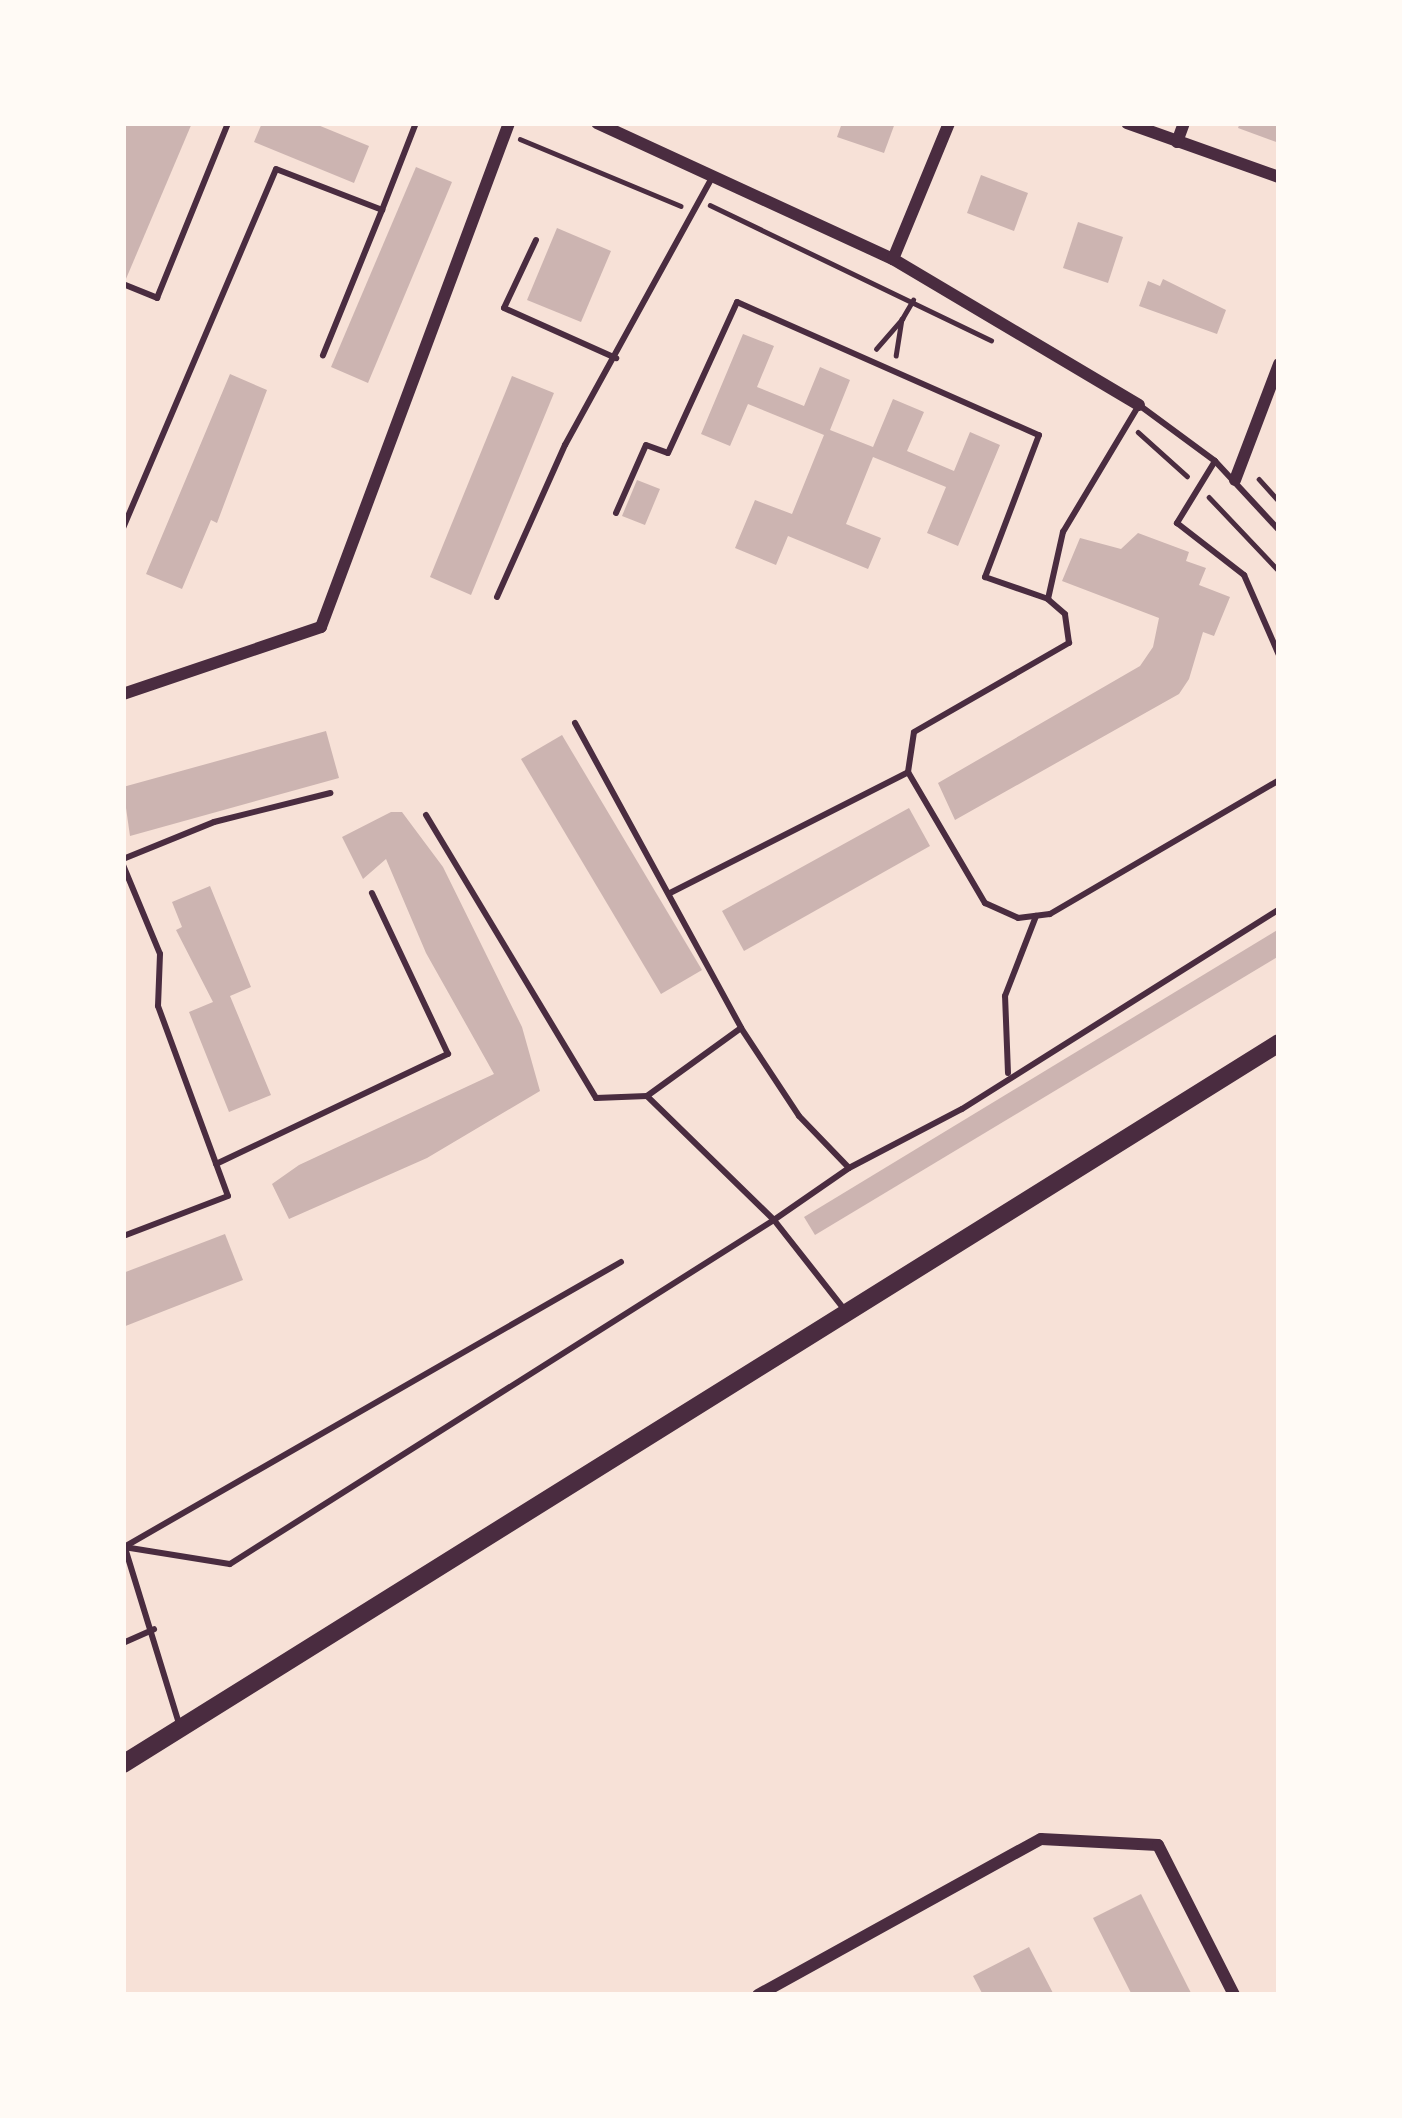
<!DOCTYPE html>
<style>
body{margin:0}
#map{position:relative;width:1402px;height:2118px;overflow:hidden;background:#f7e1d7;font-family:"Alegreya Sans",sans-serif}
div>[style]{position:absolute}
.building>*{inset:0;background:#ccb4b1}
.path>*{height:4.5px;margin:-2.25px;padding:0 2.25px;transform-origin:2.25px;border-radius:2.25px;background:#4a2c40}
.service>*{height:6px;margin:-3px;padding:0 3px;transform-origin:3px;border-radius:3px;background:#4a2c40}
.minor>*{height:12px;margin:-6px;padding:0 6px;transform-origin:6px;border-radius:6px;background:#4a2c40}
.secondary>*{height:18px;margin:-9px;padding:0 9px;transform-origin:9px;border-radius:9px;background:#4a2c40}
span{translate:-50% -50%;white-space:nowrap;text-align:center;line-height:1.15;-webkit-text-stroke:9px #fffaf5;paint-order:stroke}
.frame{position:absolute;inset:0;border:126px solid #fffaf5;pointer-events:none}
</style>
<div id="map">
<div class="building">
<div style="clip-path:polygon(123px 123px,192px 123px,123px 286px)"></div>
<div style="clip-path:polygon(262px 123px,313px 123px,369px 146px,354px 183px,254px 142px)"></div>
<div style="clip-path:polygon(842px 123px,895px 123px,884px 153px,837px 137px)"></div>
<div style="clip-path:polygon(1240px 123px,1279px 123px,1279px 143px,1238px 128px)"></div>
<div style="clip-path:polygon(416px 167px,452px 182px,368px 383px,331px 367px)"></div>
<div style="clip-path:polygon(981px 175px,1028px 193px,1014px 231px,967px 213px)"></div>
<div style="clip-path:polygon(1078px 222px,1123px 237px,1108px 283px,1063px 268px)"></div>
<div style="clip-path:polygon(557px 228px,611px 251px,581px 322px,527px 300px)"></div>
<div style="clip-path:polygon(1163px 279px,1226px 310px,1217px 334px,1139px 306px,1148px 281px,1160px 286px)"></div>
<div style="clip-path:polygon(743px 334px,774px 346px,757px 387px,804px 406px,820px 367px,850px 380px,830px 430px,873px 447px,893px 399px,924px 412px,907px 451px,954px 471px,970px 432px,1000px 445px,958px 546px,927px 533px,946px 487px,873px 457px,846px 524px,881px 538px,868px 569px,788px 536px,776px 565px,735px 548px,755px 500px,792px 514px,824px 435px,748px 404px,730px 446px,701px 434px)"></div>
<div style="clip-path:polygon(230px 374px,267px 390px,217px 523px,211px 520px,182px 589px,146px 574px)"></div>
<div style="clip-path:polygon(512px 376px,554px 393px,471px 595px,430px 577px)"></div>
<div style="clip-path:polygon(637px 480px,660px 489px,645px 525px,622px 516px)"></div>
<div style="clip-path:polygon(1138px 533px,1189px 552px,1186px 561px,1206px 568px,1199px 585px,1230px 597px,1214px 636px,1203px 632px,1189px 679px,1179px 694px,955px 820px,938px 783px,1140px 666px,1153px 647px,1159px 618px,1062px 581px,1080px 538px,1121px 549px)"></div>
<div style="clip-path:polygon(326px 731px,339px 778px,130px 836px,123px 787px)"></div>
<div style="clip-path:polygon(562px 735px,702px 970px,661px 994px,521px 759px)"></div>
<div style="clip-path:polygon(909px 808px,930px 846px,744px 951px,722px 911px)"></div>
<div style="clip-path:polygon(391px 812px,402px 812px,443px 867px,522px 1027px,540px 1091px,427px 1158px,289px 1219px,272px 1184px,299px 1165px,494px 1074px,426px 953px,386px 859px,363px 879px,342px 837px)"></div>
<div style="clip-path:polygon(210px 886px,251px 987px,230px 996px,271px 1095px,229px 1112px,189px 1012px,213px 1002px,176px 930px,182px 927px,172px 902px)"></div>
<div style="clip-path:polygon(1279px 929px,1279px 956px,815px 1235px,804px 1217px)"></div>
<div style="clip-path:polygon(225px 1234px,243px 1280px,123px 1327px,123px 1273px)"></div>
<div style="clip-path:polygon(1141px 1894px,1192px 1995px,1132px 1995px,1093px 1918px)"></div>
<div style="clip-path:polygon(1029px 1947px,1054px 1995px,983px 1995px,973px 1976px)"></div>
</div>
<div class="path">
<div style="left:520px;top:139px;width:174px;rotate:22.6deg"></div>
<div style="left:710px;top:205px;width:312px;rotate:25.7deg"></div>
<div style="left:902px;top:319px;width:22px;rotate:-60deg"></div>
<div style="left:876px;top:349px;width:40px;rotate:-49deg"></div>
<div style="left:902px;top:319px;width:37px;rotate:99deg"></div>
<div style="left:1138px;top:432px;width:66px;rotate:41.9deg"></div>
<div style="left:1259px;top:479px;width:30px;rotate:48deg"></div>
<div style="left:1209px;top:497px;width:102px;rotate:46.6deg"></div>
</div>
<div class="service">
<div style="left:382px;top:210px;width:93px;rotate:-68.7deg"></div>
<div style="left:536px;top:240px;width:75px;rotate:115.2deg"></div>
<div style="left:504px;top:308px;width:123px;rotate:24.1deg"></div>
<div style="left:123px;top:284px;width:37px;rotate:22deg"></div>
<div style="left:157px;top:298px;width:189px;rotate:-67.9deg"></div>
<div style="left:1215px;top:461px;width:73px;rotate:121.5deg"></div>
<div style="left:1177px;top:523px;width:85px;rotate:37.8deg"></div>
<div style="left:1244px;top:575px;width:87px;rotate:66.4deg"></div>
<div style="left:616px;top:513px;width:74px;rotate:-66.2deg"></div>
<div style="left:646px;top:445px;width:23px;rotate:20deg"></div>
<div style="left:668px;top:453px;width:166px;rotate:-65.4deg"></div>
<div style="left:737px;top:302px;width:330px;rotate:23.8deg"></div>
<div style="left:1039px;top:435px;width:152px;rotate:110.8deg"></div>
<div style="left:985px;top:577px;width:67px;rotate:19.2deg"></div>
<div style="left:123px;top:528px;width:390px;rotate:-66.9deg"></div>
<div style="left:276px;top:169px;width:114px;rotate:21.1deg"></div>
<div style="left:382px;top:210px;width:157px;rotate:112.1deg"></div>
<div style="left:497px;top:597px;width:167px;rotate:-65.9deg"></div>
<div style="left:565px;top:445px;width:305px;rotate:-61.2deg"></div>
<div style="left:575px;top:723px;width:347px;rotate:61.4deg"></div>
<div style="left:741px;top:1028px;width:105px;rotate:56.6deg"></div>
<div style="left:799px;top:1116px;width:72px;rotate:46.1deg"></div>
<div style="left:849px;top:1168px;width:91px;rotate:145.3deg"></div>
<div style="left:774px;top:1220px;width:177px;rotate:-135.7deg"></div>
<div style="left:908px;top:772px;width:152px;rotate:59.6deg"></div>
<div style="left:985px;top:903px;width:36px;rotate:24deg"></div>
<div style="left:1018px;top:918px;width:32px;rotate:-7deg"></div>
<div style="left:1050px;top:914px;width:265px;rotate:-30.3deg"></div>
<div style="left:426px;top:815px;width:330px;rotate:59deg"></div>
<div style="left:596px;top:1098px;width:51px;rotate:-2.2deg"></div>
<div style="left:647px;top:1096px;width:116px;rotate:-35.9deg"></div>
<div style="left:123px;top:859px;width:98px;rotate:-22.1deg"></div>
<div style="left:214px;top:822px;width:120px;rotate:-14deg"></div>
<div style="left:123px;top:865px;width:96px;rotate:67.4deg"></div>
<div style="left:160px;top:954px;width:52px;rotate:92.2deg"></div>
<div style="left:158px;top:1006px;width:202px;rotate:69.8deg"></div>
<div style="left:228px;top:1196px;width:112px;rotate:159.1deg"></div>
<div style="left:670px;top:893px;width:267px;rotate:-26.9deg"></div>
<div style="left:908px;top:772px;width:40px;rotate:-81.5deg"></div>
<div style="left:914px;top:732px;width:179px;rotate:-29.9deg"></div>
<div style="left:1069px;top:643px;width:29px;rotate:-98deg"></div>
<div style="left:1065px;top:614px;width:23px;rotate:-139deg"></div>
<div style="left:1048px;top:599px;width:69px;rotate:-77.4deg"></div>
<div style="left:1063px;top:532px;width:148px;rotate:-59.1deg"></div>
<div style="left:1139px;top:405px;width:94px;rotate:36.4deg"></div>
<div style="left:1215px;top:461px;width:94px;rotate:47.2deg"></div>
<div style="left:1008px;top:1073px;width:77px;rotate:-92.2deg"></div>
<div style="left:1005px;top:996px;width:86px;rotate:-68.8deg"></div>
<div style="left:216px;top:1164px;width:257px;rotate:-25.4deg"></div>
<div style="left:448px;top:1054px;width:178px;rotate:-115.3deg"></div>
<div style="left:849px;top:1168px;width:127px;rotate:-27.6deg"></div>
<div style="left:962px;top:1109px;width:375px;rotate:-32.2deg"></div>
<div style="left:621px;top:1262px;width:573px;rotate:150.17deg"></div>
<div style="left:124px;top:1547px;width:107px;rotate:9.1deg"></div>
<div style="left:230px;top:1564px;width:644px;rotate:-32.31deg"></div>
<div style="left:774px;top:1220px;width:113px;rotate:51.8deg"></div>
<div style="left:125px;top:1548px;width:184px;rotate:72.9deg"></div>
<div style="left:123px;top:1643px;width:34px;rotate:-24deg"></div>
</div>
<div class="minor">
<div style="left:597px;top:123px;width:326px;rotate:24.7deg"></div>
<div style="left:893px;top:259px;width:286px;rotate:30.7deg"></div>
<div style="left:1127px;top:123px;width:161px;rotate:19.6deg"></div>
<div style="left:1177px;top:142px;width:20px;rotate:-70deg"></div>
<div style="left:893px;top:259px;width:147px;rotate:-67.6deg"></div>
<div style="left:1235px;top:480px;width:124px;rotate:-69.2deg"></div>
<div style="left:123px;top:694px;width:209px;rotate:-18.7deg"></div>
<div style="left:321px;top:627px;width:538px;rotate:-69.54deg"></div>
<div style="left:758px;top:1995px;width:323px;rotate:-28.9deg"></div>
<div style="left:1041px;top:1839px;width:117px;rotate:2.9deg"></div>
<div style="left:1158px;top:1845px;width:168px;rotate:63.1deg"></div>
</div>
<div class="secondary">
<div style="left:123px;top:1764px;width:1362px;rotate:-31.95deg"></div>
</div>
<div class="frame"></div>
</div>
